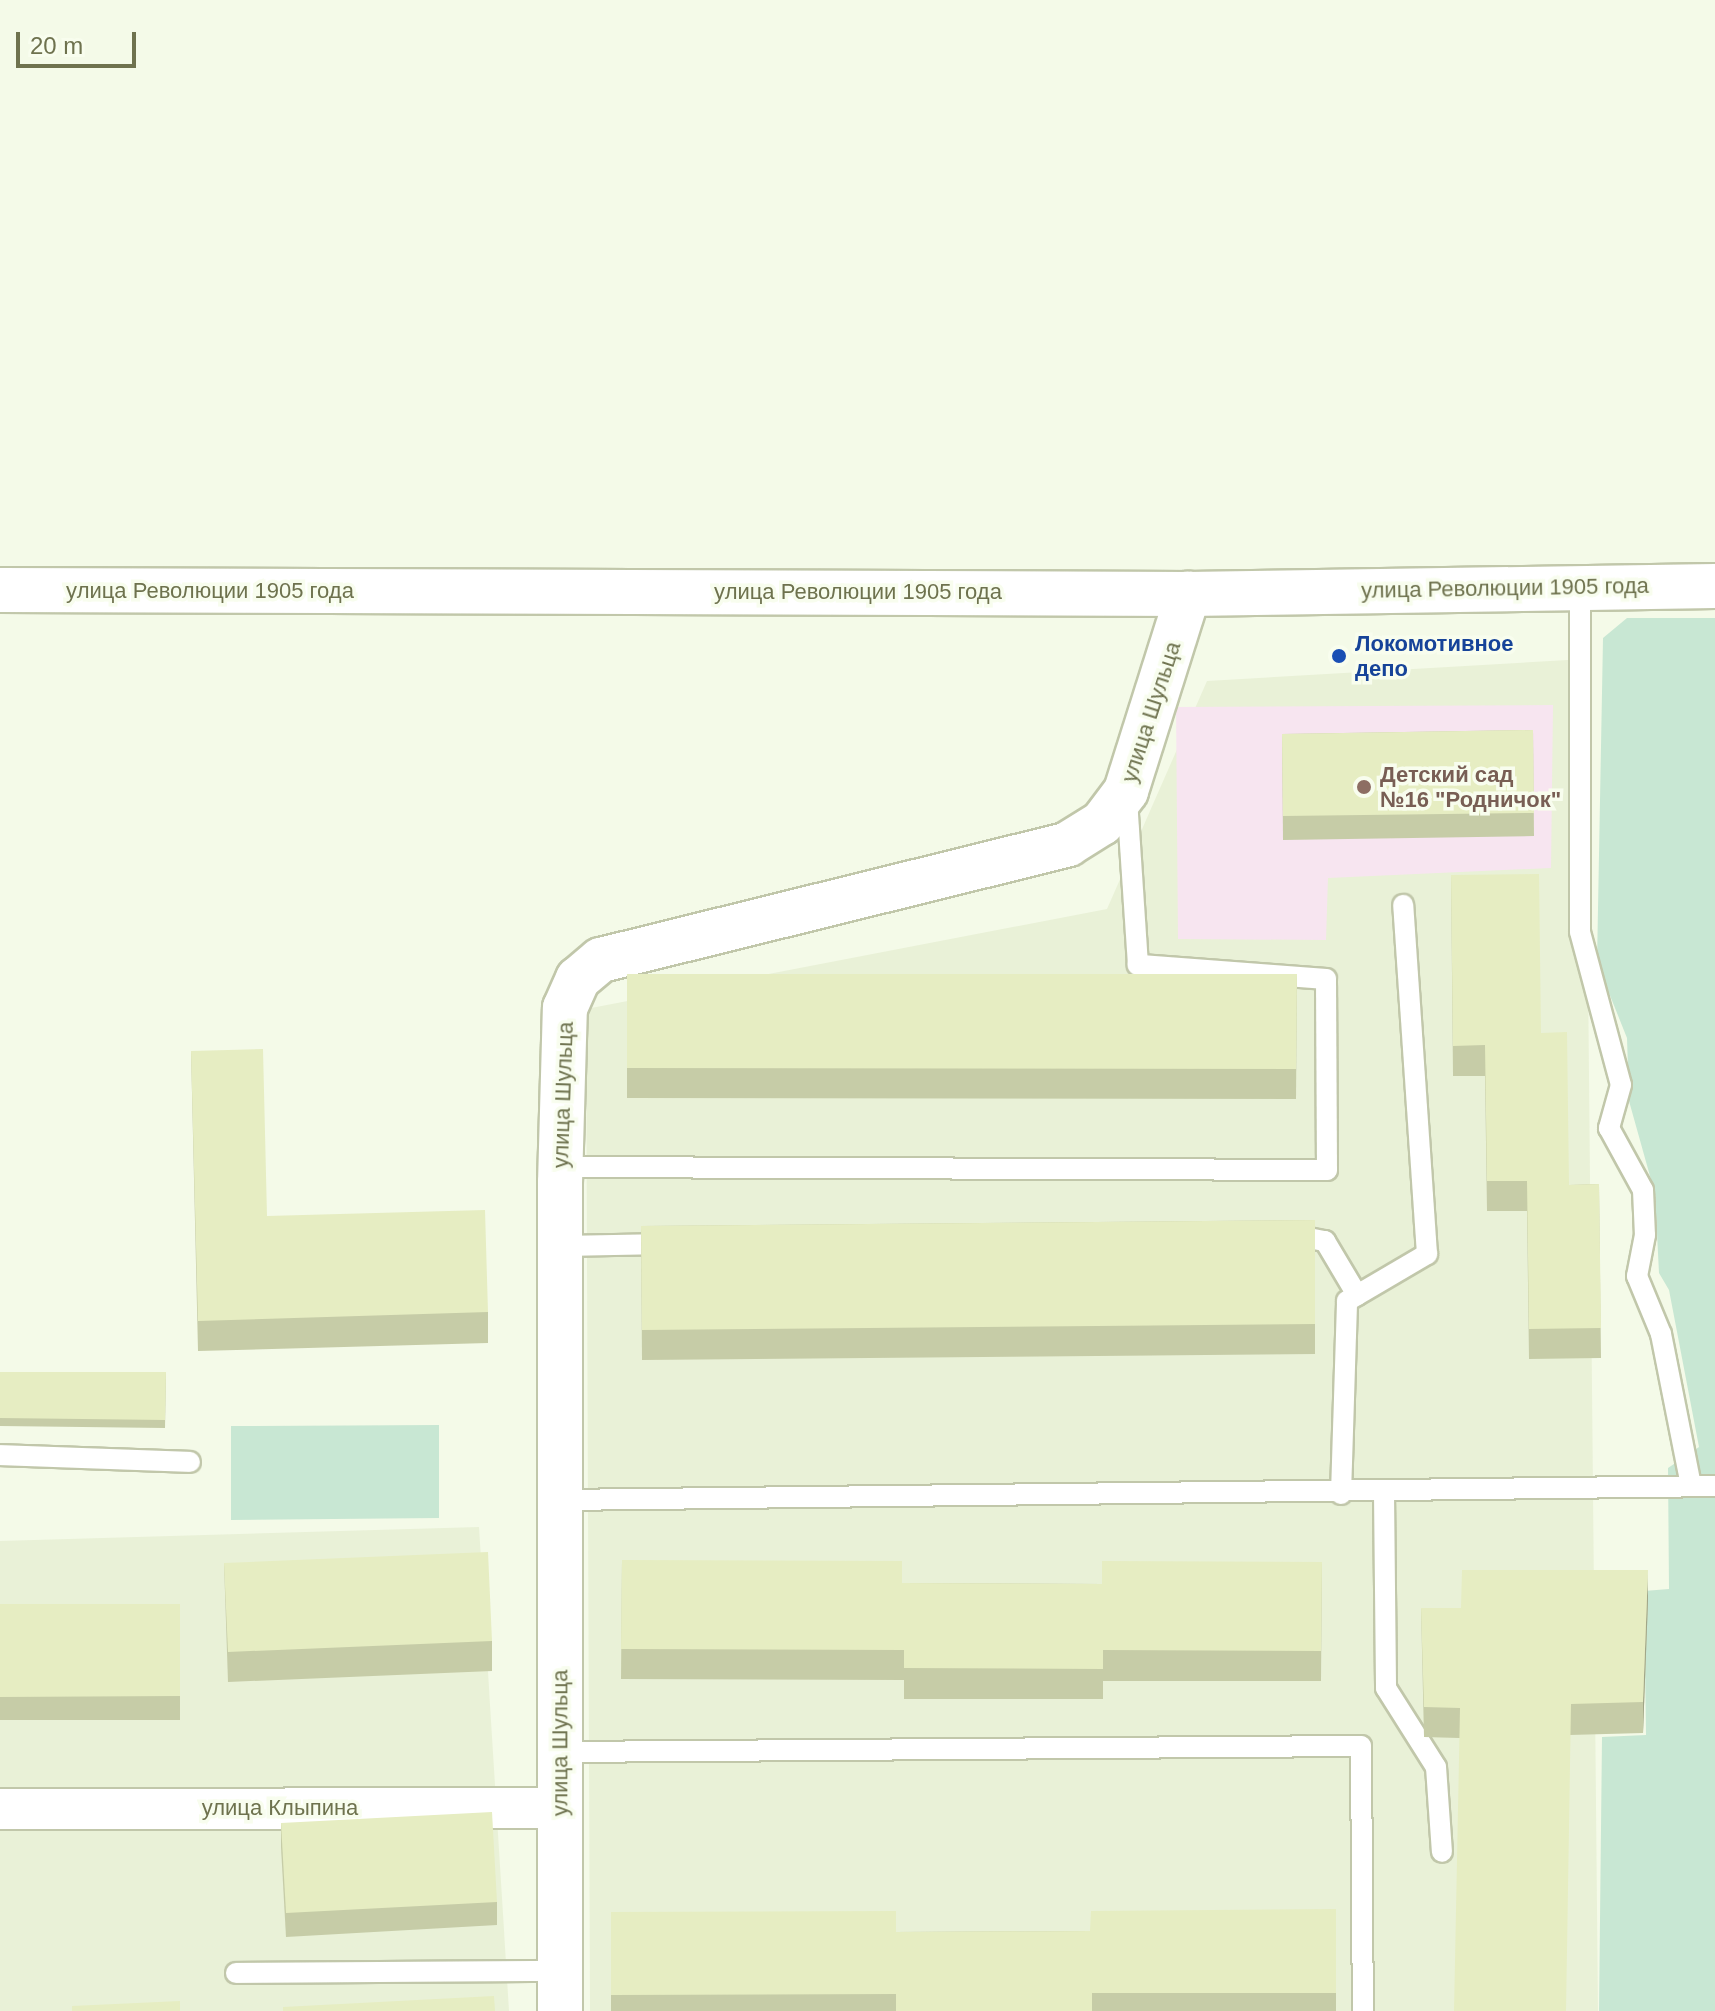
<!DOCTYPE html>
<meta charset="utf-8">
<style>
body{margin:0}
#map{position:relative;width:1715px;height:2011px;overflow:hidden;background:#f4fae8;font-family:Arial,sans-serif}
div>[style]{position:absolute}
.residential>*{inset:0;background:#e9f1d7}
.education>*{inset:0;background:#f7e5f0}
.green>*{inset:0;background:#c8e7d3}
.roads{filter:drop-shadow(2px 0 #c1c7aa) drop-shadow(-2px 0 #c1c7aa) drop-shadow(0 2px #c1c7aa) drop-shadow(0 -2px #c1c7aa)}
.lane>*{height:20px;margin:-10px;padding:0 10px;transform-origin:10px;border-radius:10px;background:#fff}
.street>*{height:40px;margin:-20px;padding:0 20px;transform-origin:20px;border-radius:20px;background:#fff}
.secondary>*{height:44px;margin:-22px;padding:0 22px;transform-origin:22px;border-radius:22px;background:#fff}
.wall>*{inset:0;background:#c6cca7}
.shaded-wall>*{inset:0;background:#a1a688}
.building>*{inset:0;background:#e6edc2}
.dots>*{width:22px;height:22px;translate:-50% -50%;box-sizing:border-box;border:4px solid #f8fdee;border-radius:50%}
span{translate:-50% -50%;white-space:nowrap;text-align:center;line-height:1.15;-webkit-text-stroke:7px #f8fdee;paint-order:stroke}
.street-label{font-size:22px;color:#6e724e}
.transit-label{font-size:22px;color:#164399;font-weight:700}
.left{translate:0 -50%;text-align:left}
.education-label{font-size:22px;color:#785e54;font-weight:700}
.scale{position:absolute;left:16px;top:32px;width:120px;height:36px;box-sizing:border-box;border:4px solid #6e724e;border-top:0;padding-left:10px;font-size:24px;line-height:28px;white-space:nowrap;color:#6e724e;-webkit-text-stroke:6px #f8fdee;paint-order:stroke}
</style>
<div id="map">
<div class="residential">
<div style="clip-path:polygon(1585px 659px,1598px 2011px,590px 2011px,586px 1009px,1107px 909px,1207px 681px)"></div>
<div style="clip-path:polygon(479px 1527px,509px 2011px,0 2011px,0 1541px)"></div>
</div>
<div class="education">
<div style="clip-path:polygon(1553px 705px,1551px 868px,1328px 878px,1326px 940px,1178px 939px,1176px 707px)"></div>
</div>
<div class="green">
<div style="clip-path:polygon(1627px 618px,1715px 618px,1715px 2011px,1599px 2011px,1602px 1737px,1646px 1735px,1644px 1591px,1669px 1589px,1668px 1468px,1699px 1447px,1669px 1290px,1659px 1273px,1655px 1194px,1629px 1101px,1627px 1038px,1597px 963px,1603px 638px)"></div>
<div style="clip-path:polygon(439px 1425px,439px 1518px,231px 1520px,231px 1426px)"></div>
</div>
<div class="roads">
<div class="lane">
<div style="left:1580px;top:586px;width:346px;rotate:90deg"></div>
<div style="left:1580px;top:932px;width:158px;rotate:75deg"></div>
<div style="left:1621px;top:1085px;width:45px;rotate:105.6deg"></div>
<div style="left:1609px;top:1128px;width:71px;rotate:61.3deg"></div>
<div style="left:1643px;top:1190px;width:45px;rotate:87.5deg"></div>
<div style="left:1645px;top:1235px;width:42px;rotate:101deg"></div>
<div style="left:1637px;top:1276px;width:63px;rotate:67.5deg"></div>
<div style="left:1661px;top:1334px;width:154px;rotate:78.8deg"></div>
<div style="left:561px;top:1167px;width:766px;rotate:0.22deg"></div>
<div style="left:1327px;top:1170px;width:191px;rotate:-90.3deg"></div>
<div style="left:1326px;top:979px;width:189px;rotate:-175.7deg"></div>
<div style="left:1138px;top:965px;width:165px;rotate:-93.8deg"></div>
<div style="left:1288px;top:1234px;width:38px;rotate:11deg"></div>
<div style="left:1325px;top:1241px;width:63px;rotate:59.3deg"></div>
<div style="left:560px;top:1246px;width:108px;rotate:-1.1deg"></div>
<div style="left:0;top:1455px;width:190px;rotate:2.1deg"></div>
<div style="left:1384px;top:1493px;width:195px;rotate:89.4deg"></div>
<div style="left:1386px;top:1688px;width:93px;rotate:57.7deg"></div>
<div style="left:1436px;top:1767px;width:85px;rotate:86deg"></div>
<div style="left:1341px;top:1494px;width:193px;rotate:-88.2deg"></div>
<div style="left:1347px;top:1301px;width:93px;rotate:-30.4deg"></div>
<div style="left:1427px;top:1254px;width:350px;rotate:-93.9deg"></div>
<div style="left:560px;top:1500px;width:1155px;rotate:-0.69deg"></div>
<div style="left:560px;top:1752px;width:801px;rotate:-0.43deg"></div>
<div style="left:1361px;top:1746px;width:265px;rotate:89.6deg"></div>
<div style="left:236px;top:1973px;width:324px;rotate:-0.4deg"></div>
</div>
<div class="street">
<div style="left:0;top:1809px;width:560px;rotate:-0.1deg"></div>
</div>
<div class="secondary">
<div style="left:0;top:590px;width:1188px;rotate:0.19deg"></div>
<div style="left:1188px;top:594px;width:527px;rotate:-0.87deg"></div>
<div style="left:560px;top:2011px;width:828px;rotate:-90deg"></div>
<div style="left:560px;top:1183px;width:175px;rotate:-88.4deg"></div>
<div style="left:565px;top:1008px;width:32px;rotate:-66deg"></div>
<div style="left:578px;top:979px;width:30px;rotate:-40deg"></div>
<div style="left:601px;top:960px;width:481px;rotate:-13.9deg"></div>
<div style="left:1068px;top:844px;width:40px;rotate:-32deg"></div>
<div style="left:1102px;top:823px;width:40px;rotate:-53deg"></div>
<div style="left:1126px;top:791px;width:207px;rotate:-72.5deg"></div>
</div>
</div>
<div class="wall">
<div style="clip-path:polygon(1533px 730px,1534px 836px,1283px 840px,1282px 734px)"></div>
<div style="clip-path:polygon(1451px 875px,1541px 1033px,1569px 1185px,1599px 1184px,1601px 1358px,1529px 1359px,1527px 1211px,1487px 1211px,1485px 1076px,1453px 1076px)"></div>
<div style="clip-path:polygon(627px 974px,1297px 974px,1296px 1099px,627px 1098px)"></div>
<div style="clip-path:polygon(191px 1051px,267px 1216px,488px 1312px,488px 1343px,198px 1351px)"></div>
<div style="clip-path:polygon(1315px 1220px,1315px 1354px,642px 1360px,641px 1226px)"></div>
<div style="clip-path:polygon(0 1372px,166px 1372px,165px 1428px,0 1426px)"></div>
<div style="clip-path:polygon(622px 1560px,902px 1583px,1102px 1584px,1322px 1562px,1321px 1681px,1103px 1681px,1103px 1699px,904px 1699px,904px 1680px,621px 1679px)"></div>
<div style="clip-path:polygon(224px 1563px,492px 1641px,492px 1671px,228px 1682px)"></div>
<div style="clip-path:polygon(1648px 1600px,1643px 1733px,1459px 1738px,1424px 1737px,1421px 1608px,1461px 1608px)"></div>
<div style="clip-path:polygon(0 1604px,180px 1604px,180px 1720px,0 1720px)"></div>
<div style="clip-path:polygon(281px 1823px,497px 1902px,497px 1925px,286px 1937px,281px 1847px)"></div>
<div style="clip-path:polygon(1336px 1909px,1336px 2011px,611px 2011px,611px 1912px,896px 1932px,1090px 1931px)"></div>
</div>
<div class="shaded-wall">
<div style="clip-path:polygon(1648px 1570px,1648px 1600px,1643px 1733px,1643px 1702px)"></div>
</div>
<div class="building">
<div style="clip-path:polygon(1533px 730px,1534px 813px,1283px 816px,1282px 734px)"></div>
<div style="clip-path:polygon(1539px 874px,1541px 1033px,1567px 1032px,1569px 1185px,1599px 1184px,1601px 1328px,1529px 1329px,1527px 1181px,1487px 1181px,1485px 1045px,1453px 1046px,1451px 875px)"></div>
<div style="clip-path:polygon(627px 974px,1297px 974px,1296px 1069px,627px 1068px)"></div>
<div style="clip-path:polygon(263px 1049px,267px 1216px,485px 1210px,488px 1312px,198px 1321px,191px 1051px)"></div>
<div style="clip-path:polygon(1315px 1220px,1315px 1324px,642px 1330px,641px 1226px)"></div>
<div style="clip-path:polygon(0 1372px,166px 1372px,165px 1420px,0 1418px)"></div>
<div style="clip-path:polygon(488px 1552px,492px 1641px,228px 1652px,224px 1563px)"></div>
<div style="clip-path:polygon(622px 1560px,902px 1561px,902px 1583px,1102px 1584px,1102px 1561px,1322px 1562px,1321px 1651px,1103px 1650px,1103px 1669px,904px 1668px,904px 1650px,621px 1649px)"></div>
<div style="clip-path:polygon(1462px 1570px,1648px 1570px,1643px 1702px,1571px 1704px,1566px 2011px,1454px 2011px,1460px 1708px,1424px 1707px,1421px 1608px,1461px 1608px)"></div>
<div style="clip-path:polygon(0 1604px,180px 1604px,180px 1696px,0 1697px)"></div>
<div style="clip-path:polygon(492px 1812px,497px 1902px,286px 1913px,281px 1823px)"></div>
<div style="clip-path:polygon(1336px 1909px,1336px 1993px,1092px 1993px,1092px 2011px,896px 2011px,896px 1994px,611px 1995px,611px 1912px,896px 1911px,896px 1932px,1090px 1931px,1091px 1911px)"></div>
<div style="clip-path:polygon(494px 1996px,495px 2011px,283px 2011px,283px 2007px)"></div>
<div style="clip-path:polygon(180px 2001px,180px 2011px,72px 2011px,72px 2006px)"></div>
</div>
<div class="dots">
<div style="left:1339px;top:656px;background:#1a4fb4"></div>
<div style="left:1364px;top:787px;background:#8d6e63"></div>
</div>
<div class="street-label">
<span style="left:1505px;top:588px;rotate:-1deg">улица Революции 1905 года</span>
<span style="left:210px;top:591px">улица Революции 1905 года</span>
<span style="left:858px;top:592px">улица Революции 1905 года</span>
<span style="left:1151px;top:712px;rotate:-72deg">улица Шульца</span>
<span style="left:563px;top:1095px;rotate:-88deg">улица Шульца</span>
<span style="left:560px;top:1743px;rotate:-90deg">улица Шульца</span>
<span style="left:280px;top:1808px">улица Клыпина</span>
</div>
<div class="transit-label">
<span class="left" style="left:1355px;top:656px">Локомотивное<br>депо</span>
</div>
<div class="education-label">
<span class="left" style="left:1380px;top:787px">Детский сад<br>№16 "Родничок"</span>
</div>
<div class="scale">20 m</div>
</div>
